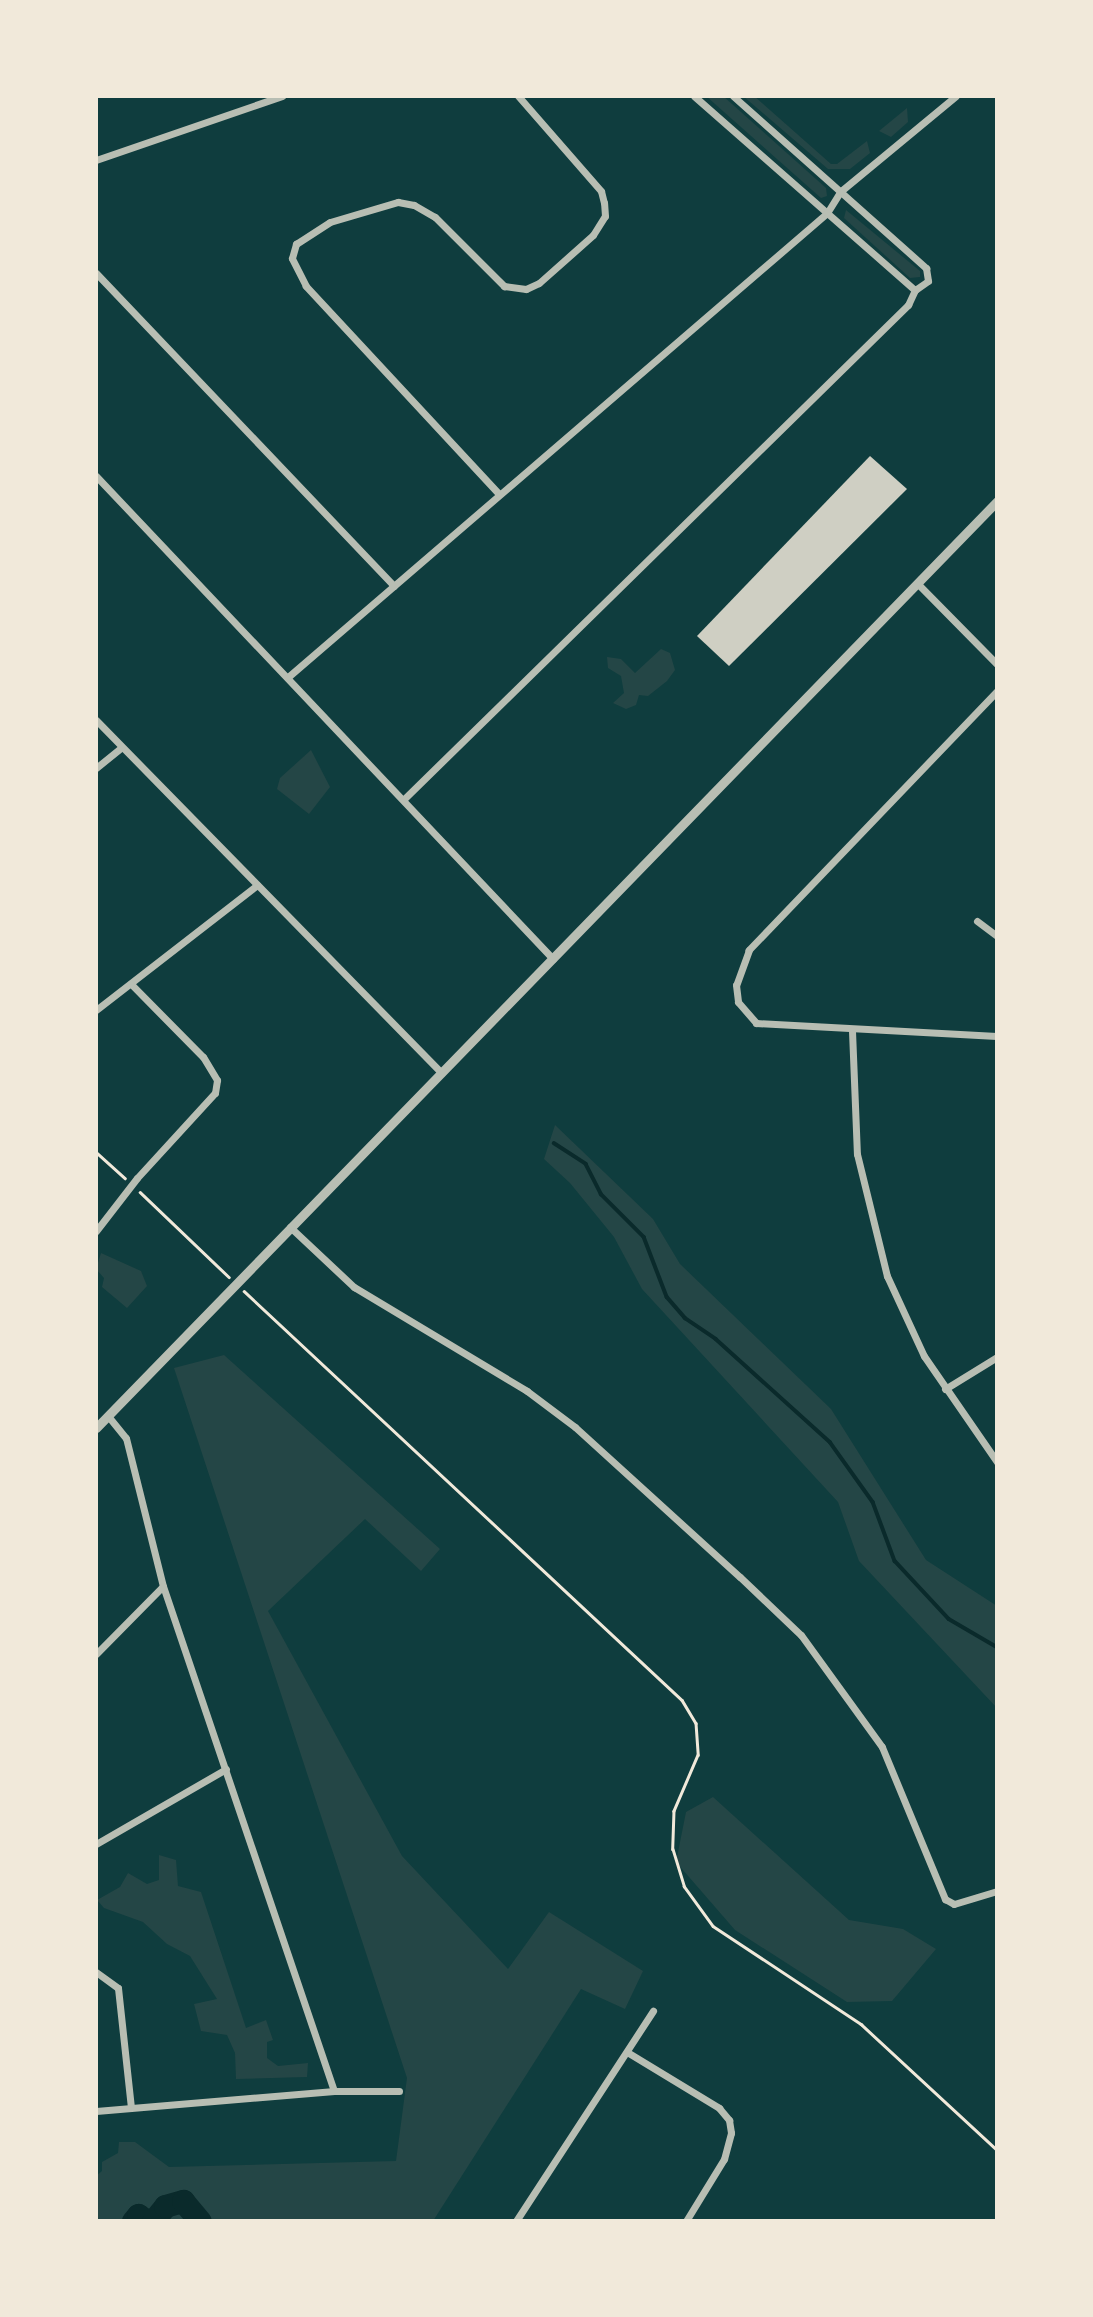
<!DOCTYPE html>
<style>
body{margin:0}
#map{position:relative;width:1093px;height:2317px;overflow:hidden;background:#0f3d3e;font-family:Lato,sans-serif}
div>[style]{position:absolute}
.green>*{inset:0;background:#244646}
.stream>*{height:3.5px;margin:-1.75px;padding:0 1.75px;transform-origin:1.75px;border-radius:1.75px;background:#0a2a2b}
.river>*{height:23px;margin:-11.5px;padding:0 11.5px;transform-origin:11.5px;border-radius:11.5px;background:#0a2a2b}
.building>*{inset:0;background:#cfcfc3}
.path>*{height:2.5px;margin:-1.25px;padding:0 1.25px;transform-origin:1.25px;border-radius:1.25px;background:#f1e9da}
.minor>*{height:7px;margin:-3.5px;padding:0 3.5px;transform-origin:3.5px;border-radius:3.5px;background:#b8beb3}
.tertiary>*{height:9px;margin:-4.5px;padding:0 4.5px;transform-origin:4.5px;border-radius:4.5px;background:#b8beb3}
span{translate:-50% -50%;white-space:nowrap;text-align:center;line-height:1.15;-webkit-text-stroke:5px #f1e9da;paint-order:stroke}
.frame{position:absolute;inset:0;border:98px solid #f1e9da;pointer-events:none}
</style>
<div id="map">
<div class="green">
<div style="clip-path:polygon(706px 96px,723px 96px,826px 188px,827px 196px,821px 198px)"></div>
<div style="clip-path:polygon(743px 96px,754px 96px,831px 164px,837px 164px,867px 141px,870px 153px,850px 169px,828px 169px)"></div>
<div style="clip-path:polygon(907px 108px,908px 122px,891px 137px,879px 131px)"></div>
<div style="clip-path:polygon(846px 210px,920px 271px,920px 277px,910px 278px,844px 218px)"></div>
<div style="clip-path:polygon(661px 649px,670px 653px,675px 670px,667px 681px,648px 696px,639px 695px,636px 705px,626px 709px,613px 703px,624px 693px,621px 676px,608px 668px,607px 657px,621px 659px,635px 673px)"></div>
<div style="clip-path:polygon(311px 750px,330px 787px,309px 814px,277px 789px,280px 778px)"></div>
<div style="clip-path:polygon(555px 1125px,653px 1219px,680px 1264px,831px 1409px,926px 1560px,997px 1606px,997px 1708px,859px 1561px,838px 1502px,642px 1289px,614px 1237px,570px 1183px,544px 1159px)"></div>
<div style="clip-path:polygon(101px 1253px,141px 1271px,147px 1286px,127px 1308px,102px 1287px,104px 1278px,96px 1269px)"></div>
<div style="clip-path:polygon(224px 1355px,440px 1549px,421px 1571px,365px 1519px,268px 1611px,402px 1856px,508px 1969px,549px 1912px,643px 1971px,625px 2009px,581px 1989px,433px 2221px,96px 2221px,96px 2176px,102px 2171px,102px 2162px,118px 2153px,119px 2142px,135px 2142px,169px 2167px,396px 2161px,407px 2078px,174px 1368px)"></div>
<div style="clip-path:polygon(713px 1797px,849px 1920px,903px 1929px,936px 1949px,892px 2001px,847px 2002px,735px 1930px,676px 1862px,686px 1812px)"></div>
<div style="clip-path:polygon(159px 1855px,176px 1860px,178px 1886px,201px 1892px,246px 2028px,266px 2020px,273px 2040px,267px 2042px,267px 2058px,278px 2066px,308px 2063px,307px 2077px,236px 2079px,235px 2053px,227px 2035px,201px 2031px,194px 2004px,217px 1999px,190px 1956px,167px 1944px,143px 1922px,104px 1908px,97px 1900px,120px 1887px,128px 1873px,147px 1884px,159px 1880px)"></div>
</div>
<div class="stream">
<div style="left:554px;top:1143px;width:38px;rotate:33deg"></div>
<div style="left:586px;top:1164px;width:34px;rotate:63deg"></div>
<div style="left:601px;top:1194px;width:61px;rotate:45deg"></div>
<div style="left:644px;top:1237px;width:64px;rotate:69deg"></div>
<div style="left:667px;top:1297px;width:28px;rotate:49deg"></div>
<div style="left:685px;top:1318px;width:37px;rotate:34deg"></div>
<div style="left:716px;top:1339px;width:154px;rotate:42.1deg"></div>
<div style="left:830px;top:1442px;width:74px;rotate:54.4deg"></div>
<div style="left:873px;top:1502px;width:63px;rotate:69.6deg"></div>
<div style="left:895px;top:1561px;width:79px;rotate:47deg"></div>
<div style="left:949px;top:1619px;width:56px;rotate:30.3deg"></div>
</div>
<div class="river">
<div style="left:133px;top:2221px;width:8px;rotate:-50deg"></div>
<div style="left:138px;top:2215px;width:11px;rotate:34deg"></div>
<div style="left:153px;top:2221px;width:19px;rotate:-51deg"></div>
<div style="left:165px;top:2206px;width:19px;rotate:-16deg"></div>
<div style="left:183px;top:2201px;width:26px;rotate:50deg"></div>
</div>
<div class="building">
<div style="clip-path:polygon(870px 456px,907px 489px,729px 666px,697px 636px)"></div>
</div>
<div class="path">
<div style="left:96px;top:1152px;width:39px;rotate:42deg"></div>
<div style="left:140px;top:1192px;width:123px;rotate:43.7deg"></div>
<div style="left:244px;top:1291px;width:599px;rotate:43.04deg"></div>
<div style="left:682px;top:1700px;width:27px;rotate:59deg"></div>
<div style="left:696px;top:1723px;width:32px;rotate:86deg"></div>
<div style="left:698px;top:1755px;width:61px;rotate:113.2deg"></div>
<div style="left:674px;top:1811px;width:38px;rotate:92deg"></div>
<div style="left:673px;top:1849px;width:39px;rotate:73deg"></div>
<div style="left:684px;top:1886px;width:49px;rotate:54.1deg"></div>
<div style="left:713px;top:1926px;width:178px;rotate:33.5deg"></div>
<div style="left:861px;top:2024px;width:185px;rotate:42.8deg"></div>
</div>
<div class="minor">
<div style="left:694px;top:96px;width:294px;rotate:41.3deg"></div>
<div style="left:733px;top:96px;width:259px;rotate:41.7deg"></div>
<div style="left:926px;top:268px;width:13px;rotate:81deg"></div>
<div style="left:928px;top:281px;width:16px;rotate:145deg"></div>
<div style="left:96px;top:160px;width:197px;rotate:-19deg"></div>
<div style="left:96px;top:273px;width:432px;rotate:46.4deg"></div>
<div style="left:96px;top:476px;width:665px;rotate:46.58deg"></div>
<div style="left:499px;top:494px;width:284px;rotate:-132.9deg"></div>
<div style="left:306px;top:286px;width:31px;rotate:-117deg"></div>
<div style="left:292px;top:258px;width:15px;rotate:-74deg"></div>
<div style="left:296px;top:244px;width:40px;rotate:-32.9deg"></div>
<div style="left:330px;top:222px;width:71px;rotate:-16.4deg"></div>
<div style="left:398px;top:202px;width:16px;rotate:11deg"></div>
<div style="left:414px;top:205px;width:24px;rotate:30deg"></div>
<div style="left:435px;top:217px;width:98px;rotate:45deg"></div>
<div style="left:504px;top:286px;width:22px;rotate:8deg"></div>
<div style="left:526px;top:289px;width:14px;rotate:-25deg"></div>
<div style="left:539px;top:283px;width:72px;rotate:-41.6deg"></div>
<div style="left:593px;top:235px;width:22px;rotate:-58deg"></div>
<div style="left:605px;top:216px;width:13px;rotate:-94deg"></div>
<div style="left:604px;top:203px;width:12px;rotate:-104deg"></div>
<div style="left:601px;top:191px;width:126px;rotate:-131.1deg"></div>
<div style="left:917px;top:583px;width:114px;rotate:45.4deg"></div>
<div style="left:288px;top:677px;width:711px;rotate:-40.72deg"></div>
<div style="left:827px;top:213px;width:26px;rotate:-58deg"></div>
<div style="left:841px;top:191px;width:149px;rotate:-39.6deg"></div>
<div style="left:997px;top:691px;width:359px;rotate:133.8deg"></div>
<div style="left:749px;top:950px;width:37px;rotate:110deg"></div>
<div style="left:736px;top:985px;width:17px;rotate:83deg"></div>
<div style="left:738px;top:1002px;width:28px;rotate:49deg"></div>
<div style="left:756px;top:1023px;width:241px;rotate:3.1deg"></div>
<div style="left:96px;top:720px;width:494px;rotate:45.6deg"></div>
<div style="left:96px;top:768px;width:33px;rotate:-39deg"></div>
<div style="left:404px;top:799px;width:706px;rotate:-44.43deg"></div>
<div style="left:908px;top:305px;width:17px;rotate:-65deg"></div>
<div style="left:977px;top:921px;width:25px;rotate:37deg"></div>
<div style="left:96px;top:1010px;width:204px;rotate:-37.8deg"></div>
<div style="left:852px;top:1031px;width:123px;rotate:87.7deg"></div>
<div style="left:857px;top:1154px;width:126px;rotate:76.2deg"></div>
<div style="left:887px;top:1276px;width:88px;rotate:65.2deg"></div>
<div style="left:924px;top:1356px;width:129px;rotate:55.4deg"></div>
<div style="left:290px;top:1227px;width:88px;rotate:43.2deg"></div>
<div style="left:354px;top:1287px;width:202px;rotate:31deg"></div>
<div style="left:527px;top:1391px;width:60px;rotate:36.9deg"></div>
<div style="left:575px;top:1427px;width:223px;rotate:42.3deg"></div>
<div style="left:740px;top:1577px;width:84px;rotate:43.6deg"></div>
<div style="left:801px;top:1635px;width:138px;rotate:54.1deg"></div>
<div style="left:882px;top:1747px;width:165px;rotate:67.5deg"></div>
<div style="left:945px;top:1899px;width:10px;rotate:29deg"></div>
<div style="left:954px;top:1904px;width:45px;rotate:-16.8deg"></div>
<div style="left:96px;top:1231px;width:67px;rotate:-52.3deg"></div>
<div style="left:137px;top:1178px;width:115px;rotate:-47.5deg"></div>
<div style="left:215px;top:1093px;width:13px;rotate:-81deg"></div>
<div style="left:217px;top:1080px;width:27px;rotate:-121deg"></div>
<div style="left:203px;top:1057px;width:103px;rotate:-134.6deg"></div>
<div style="left:945px;top:1389px;width:61px;rotate:-31.6deg"></div>
<div style="left:108px;top:1416px;width:28px;rotate:51deg"></div>
<div style="left:126px;top:1438px;width:153px;rotate:76deg"></div>
<div style="left:163px;top:1586px;width:533px;rotate:71.29deg"></div>
<div style="left:96px;top:1654px;width:95px;rotate:-45.4deg"></div>
<div style="left:96px;top:1844px;width:150px;rotate:-30deg"></div>
<div style="left:96px;top:1972px;width:27px;rotate:36deg"></div>
<div style="left:118px;top:1988px;width:120px;rotate:83.8deg"></div>
<div style="left:627px;top:2052px;width:108px;rotate:31.3deg"></div>
<div style="left:719px;top:2108px;width:16px;rotate:50deg"></div>
<div style="left:729px;top:2120px;width:13px;rotate:81deg"></div>
<div style="left:731px;top:2133px;width:27px;rotate:105deg"></div>
<div style="left:724px;top:2159px;width:73px;rotate:121.5deg"></div>
<div style="left:96px;top:2111px;width:239px;rotate:-4.8deg"></div>
<div style="left:334px;top:2091px;width:65px"></div>
<div style="left:516px;top:2221px;width:251px;rotate:-56.9deg"></div>
</div>
<div class="tertiary">
<div style="left:96px;top:1428px;width:1293px;rotate:-45.81deg"></div>
</div>
<div class="frame"></div>
</div>
